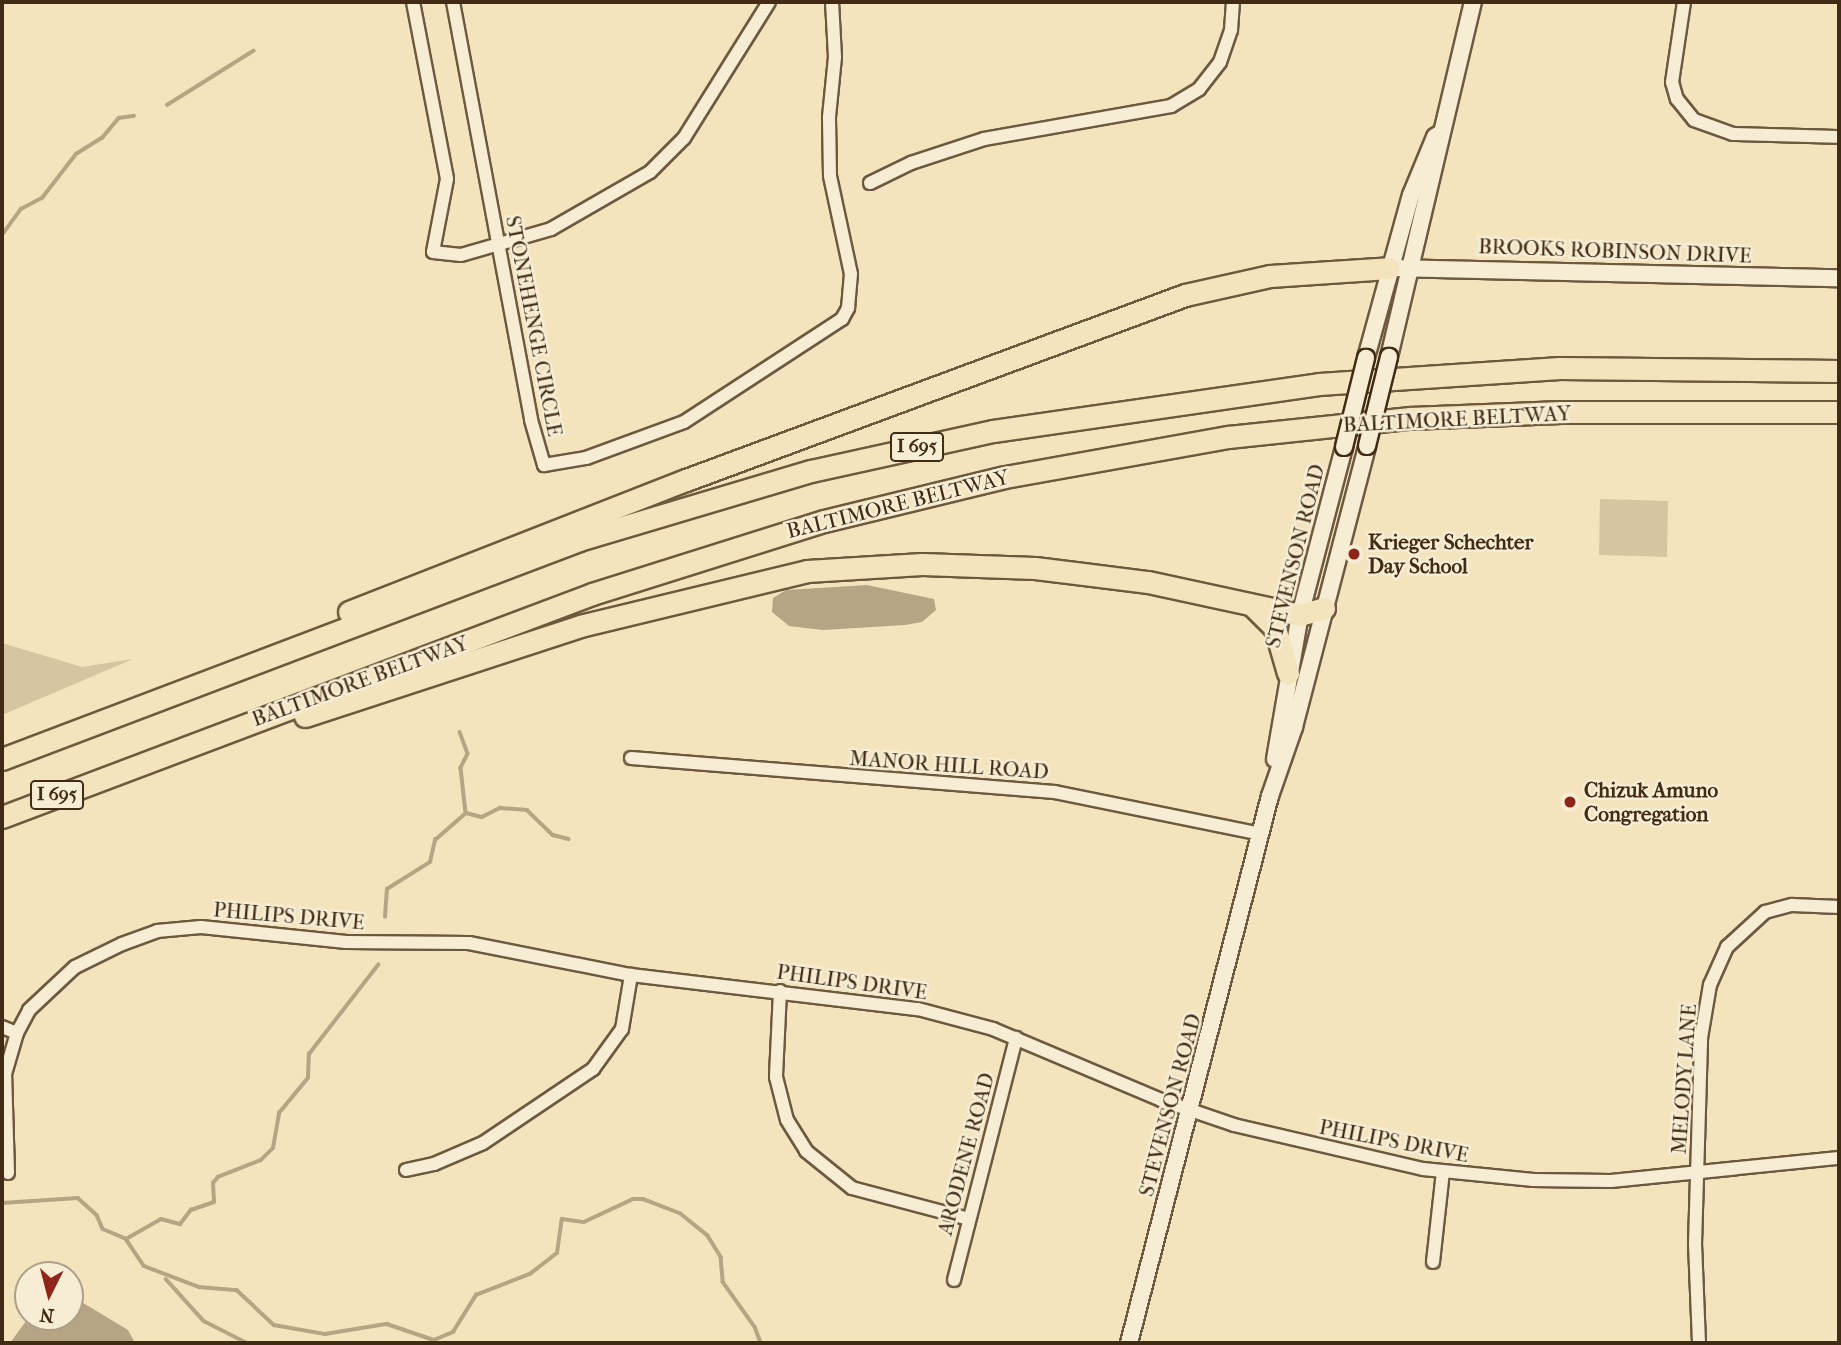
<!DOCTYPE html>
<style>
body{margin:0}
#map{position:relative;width:1841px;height:1345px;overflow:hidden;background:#f3e4be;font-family:"IM FELL French Canon",serif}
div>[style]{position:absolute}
.green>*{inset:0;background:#d5c5a1}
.water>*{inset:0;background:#b6a584}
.stream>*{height:3.5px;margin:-1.75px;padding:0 1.75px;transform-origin:1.75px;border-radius:1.75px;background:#b6a584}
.roads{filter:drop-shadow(2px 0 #6e593e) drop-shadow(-2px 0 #6e593e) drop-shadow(0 2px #6e593e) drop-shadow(0 -2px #6e593e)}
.street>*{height:12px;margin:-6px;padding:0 6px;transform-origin:6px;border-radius:6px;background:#f7edd5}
.secondary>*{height:16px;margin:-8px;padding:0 8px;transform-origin:8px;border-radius:8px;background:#f7edd5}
.highway>*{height:21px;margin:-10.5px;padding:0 10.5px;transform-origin:10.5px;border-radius:10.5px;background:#f3e4be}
.bridges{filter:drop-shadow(2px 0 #412b14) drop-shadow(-2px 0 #412b14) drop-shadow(0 2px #412b14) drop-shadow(0 -2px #412b14)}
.secondary-bridge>*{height:16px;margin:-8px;padding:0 8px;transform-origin:8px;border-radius:8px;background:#f7edd5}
.dots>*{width:19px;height:19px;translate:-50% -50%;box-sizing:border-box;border:4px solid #f7edd5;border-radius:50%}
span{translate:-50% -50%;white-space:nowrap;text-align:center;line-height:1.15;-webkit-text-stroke:5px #f7edd5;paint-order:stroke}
.shield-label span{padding:2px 5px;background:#f7edd5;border:2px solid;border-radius:5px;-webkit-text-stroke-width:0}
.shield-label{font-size:19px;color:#412b14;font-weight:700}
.street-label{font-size:21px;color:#412b14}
.poi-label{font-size:21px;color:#412b14;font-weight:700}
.left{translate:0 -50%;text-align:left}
.frame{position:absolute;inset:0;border:4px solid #412b14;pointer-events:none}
.north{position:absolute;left:14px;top:1261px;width:70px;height:70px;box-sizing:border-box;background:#f7edd5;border:2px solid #ae9f88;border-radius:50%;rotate:186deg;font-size:19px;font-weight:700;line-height:28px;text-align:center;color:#412b14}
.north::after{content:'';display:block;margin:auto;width:24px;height:32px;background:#8f2418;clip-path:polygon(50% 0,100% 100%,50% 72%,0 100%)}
</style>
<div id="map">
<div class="green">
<div style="clip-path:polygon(1600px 499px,1668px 501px,1667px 557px,1599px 555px)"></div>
<div style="clip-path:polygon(2px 643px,82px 667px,133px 659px,2px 715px)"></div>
</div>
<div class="water">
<div style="clip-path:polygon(867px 585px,934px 599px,936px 610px,922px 622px,905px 625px,823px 630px,789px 626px,772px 612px,773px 598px,786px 590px)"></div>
<div style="clip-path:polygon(70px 1295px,128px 1330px,135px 1343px,10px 1343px,29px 1317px,70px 1317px)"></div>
</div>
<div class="stream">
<div style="left:167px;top:105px;width:102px;rotate:-32.1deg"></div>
<div style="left:2px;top:235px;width:32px;rotate:-54deg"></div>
<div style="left:21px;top:209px;width:24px;rotate:-28deg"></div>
<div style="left:42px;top:198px;width:56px;rotate:-52.3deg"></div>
<div style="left:76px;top:154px;width:31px;rotate:-32deg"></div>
<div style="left:102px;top:138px;width:26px;rotate:-50deg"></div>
<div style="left:119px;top:118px;width:15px;rotate:-8deg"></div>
<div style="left:460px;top:732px;width:23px;rotate:70deg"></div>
<div style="left:468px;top:754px;width:16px;rotate:117deg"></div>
<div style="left:461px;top:768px;width:45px;rotate:83.7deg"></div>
<div style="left:466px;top:813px;width:16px;rotate:14deg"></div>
<div style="left:482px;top:817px;width:20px;rotate:-27deg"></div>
<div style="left:500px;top:808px;width:27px;rotate:4deg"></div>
<div style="left:527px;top:810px;width:36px;rotate:44deg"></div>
<div style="left:553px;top:835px;width:16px;rotate:14deg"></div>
<div style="left:385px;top:917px;width:28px;rotate:-86deg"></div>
<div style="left:387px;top:889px;width:51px;rotate:-32.1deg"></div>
<div style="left:430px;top:862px;width:23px;rotate:-77deg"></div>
<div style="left:435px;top:840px;width:41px;rotate:-41.1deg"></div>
<div style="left:2px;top:1203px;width:76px;rotate:-3.8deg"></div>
<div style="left:78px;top:1198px;width:25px;rotate:42deg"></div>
<div style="left:97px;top:1215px;width:15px;rotate:67deg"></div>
<div style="left:103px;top:1229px;width:25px;rotate:23deg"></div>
<div style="left:126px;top:1239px;width:32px;rotate:56deg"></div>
<div style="left:144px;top:1266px;width:59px;rotate:20.9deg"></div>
<div style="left:199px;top:1287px;width:38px;rotate:5deg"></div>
<div style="left:237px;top:1290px;width:51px;rotate:43.4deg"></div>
<div style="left:274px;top:1325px;width:52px;rotate:10deg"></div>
<div style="left:325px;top:1334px;width:63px;rotate:-9.2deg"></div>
<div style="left:387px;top:1324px;width:50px;rotate:18.8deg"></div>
<div style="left:434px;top:1340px;width:21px;rotate:-23deg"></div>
<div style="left:453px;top:1332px;width:44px;rotate:-58.1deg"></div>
<div style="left:476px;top:1295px;width:58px;rotate:-21.3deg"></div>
<div style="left:530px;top:1274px;width:34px;rotate:-38deg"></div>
<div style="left:557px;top:1253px;width:34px;rotate:-82deg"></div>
<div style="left:562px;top:1219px;width:22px;rotate:8deg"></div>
<div style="left:584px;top:1222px;width:54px;rotate:-25.1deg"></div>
<div style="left:633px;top:1199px;width:10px"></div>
<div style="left:643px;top:1199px;width:40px;rotate:21deg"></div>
<div style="left:680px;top:1213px;width:36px;rotate:39deg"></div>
<div style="left:708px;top:1236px;width:25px;rotate:58deg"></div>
<div style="left:721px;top:1257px;width:25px;rotate:85deg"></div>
<div style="left:723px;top:1282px;width:55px;rotate:54.6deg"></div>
<div style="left:755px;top:1327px;width:17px;rotate:69deg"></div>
<div style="left:126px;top:1239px;width:40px;rotate:-29.7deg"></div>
<div style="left:161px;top:1219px;width:20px;rotate:15deg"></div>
<div style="left:180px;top:1224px;width:18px;rotate:-52deg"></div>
<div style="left:191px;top:1210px;width:24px;rotate:-19deg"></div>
<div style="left:214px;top:1202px;width:19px;rotate:-93deg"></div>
<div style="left:213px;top:1183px;width:8px;rotate:-50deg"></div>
<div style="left:218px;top:1177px;width:46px;rotate:-21.6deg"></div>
<div style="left:261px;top:1160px;width:17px;rotate:-45deg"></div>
<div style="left:273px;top:1148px;width:36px;rotate:-80deg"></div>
<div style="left:279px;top:1113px;width:45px;rotate:-50.4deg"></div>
<div style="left:308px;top:1078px;width:24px;rotate:-88deg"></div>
<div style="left:309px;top:1054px;width:113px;rotate:-52.2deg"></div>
<div style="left:166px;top:1279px;width:57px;rotate:47.9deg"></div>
<div style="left:204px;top:1321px;width:48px;rotate:27.1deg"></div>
</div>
<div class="roads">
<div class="street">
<div style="left:413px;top:2px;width:180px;rotate:79.1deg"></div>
<div style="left:447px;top:179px;width:74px;rotate:100.9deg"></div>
<div style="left:433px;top:252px;width:28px;rotate:6deg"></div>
<div style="left:461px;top:255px;width:94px;rotate:-16.1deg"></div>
<div style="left:551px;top:229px;width:114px;rotate:-29.9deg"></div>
<div style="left:650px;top:172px;width:48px;rotate:-45deg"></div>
<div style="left:684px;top:138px;width:160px;rotate:-58deg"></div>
<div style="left:453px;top:2px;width:425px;rotate:79.4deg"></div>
<div style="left:531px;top:420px;width:47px;rotate:73.9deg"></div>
<div style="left:544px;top:465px;width:43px;rotate:-9.5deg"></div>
<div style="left:586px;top:458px;width:104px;rotate:-20.2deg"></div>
<div style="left:684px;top:422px;width:189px;rotate:-33.1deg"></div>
<div style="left:842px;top:319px;width:13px;rotate:-61deg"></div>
<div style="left:848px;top:308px;width:34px;rotate:-85deg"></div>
<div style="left:851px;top:274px;width:100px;rotate:-102.1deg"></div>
<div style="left:830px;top:176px;width:59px;rotate:-91deg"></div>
<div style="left:829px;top:117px;width:60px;rotate:-84.3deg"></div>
<div style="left:835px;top:57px;width:55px;rotate:-93.1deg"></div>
<div style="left:1684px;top:2px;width:81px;rotate:98.5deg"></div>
<div style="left:1672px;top:82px;width:18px;rotate:74deg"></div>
<div style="left:1677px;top:99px;width:27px;rotate:51deg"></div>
<div style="left:1694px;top:120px;width:41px;rotate:19.7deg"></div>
<div style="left:1733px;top:134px;width:106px;rotate:1.6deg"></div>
<div style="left:870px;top:183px;width:46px;rotate:-26deg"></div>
<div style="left:911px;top:163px;width:77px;rotate:-18.2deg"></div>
<div style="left:984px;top:139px;width:190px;rotate:-10deg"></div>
<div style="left:1171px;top:106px;width:33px;rotate:-31deg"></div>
<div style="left:1199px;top:89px;width:34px;rotate:-52deg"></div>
<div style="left:1220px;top:62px;width:34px;rotate:-71deg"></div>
<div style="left:1231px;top:30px;width:28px;rotate:-86deg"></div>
<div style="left:631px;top:758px;width:425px;rotate:4.6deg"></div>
<div style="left:1055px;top:792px;width:210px;rotate:11.5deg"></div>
<div style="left:780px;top:991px;width:86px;rotate:92.7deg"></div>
<div style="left:776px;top:1077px;width:44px;rotate:75.7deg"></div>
<div style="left:787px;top:1120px;width:36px;rotate:58deg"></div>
<div style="left:806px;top:1151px;width:59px;rotate:38.8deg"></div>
<div style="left:852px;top:1188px;width:121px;rotate:14.8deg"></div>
<div style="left:2px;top:1027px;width:16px;rotate:22deg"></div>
<div style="left:406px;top:1170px;width:29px;rotate:-12deg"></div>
<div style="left:434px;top:1164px;width:53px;rotate:-23.2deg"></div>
<div style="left:483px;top:1143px;width:133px;rotate:-33.9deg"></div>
<div style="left:593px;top:1069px;width:49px;rotate:-54.1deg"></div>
<div style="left:622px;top:1029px;width:55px;rotate:-80.5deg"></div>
<div style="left:8px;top:1173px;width:99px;rotate:-91.7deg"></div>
<div style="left:5px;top:1074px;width:43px;rotate:-73.7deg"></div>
<div style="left:17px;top:1033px;width:26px;rotate:-62deg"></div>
<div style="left:29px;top:1010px;width:63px;rotate:-43.1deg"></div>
<div style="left:75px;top:967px;width:52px;rotate:-26.1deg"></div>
<div style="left:122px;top:944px;width:37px;rotate:-20deg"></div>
<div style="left:157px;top:931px;width:44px;rotate:-5.2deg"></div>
<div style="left:201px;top:927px;width:146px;rotate:5.9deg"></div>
<div style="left:346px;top:942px;width:123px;rotate:0.5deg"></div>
<div style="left:469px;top:943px;width:165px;rotate:11.2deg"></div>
<div style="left:631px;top:975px;width:289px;rotate:6.8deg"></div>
<div style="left:918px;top:1009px;width:78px;rotate:14.9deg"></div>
<div style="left:993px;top:1029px;width:182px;rotate:22.9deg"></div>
<div style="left:1161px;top:1100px;width:77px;rotate:18.9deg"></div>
<div style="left:1234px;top:1125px;width:194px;rotate:13.1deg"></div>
<div style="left:1423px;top:1169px;width:111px;rotate:5.7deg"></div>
<div style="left:1533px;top:1180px;width:78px;rotate:0.7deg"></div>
<div style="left:1611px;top:1181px;width:229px;rotate:-5.8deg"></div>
<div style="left:1433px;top:1262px;width:91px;rotate:-83.7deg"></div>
<div style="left:954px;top:1280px;width:250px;rotate:-75.6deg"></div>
<div style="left:1699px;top:1343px;width:99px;rotate:-92.3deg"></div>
<div style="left:1695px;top:1244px;width:206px;rotate:-88.3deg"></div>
<div style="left:1701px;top:1038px;width:54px;rotate:-80.4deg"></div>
<div style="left:1710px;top:985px;width:42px;rotate:-65.9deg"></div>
<div style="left:1727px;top:947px;width:52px;rotate:-42.6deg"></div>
<div style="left:1765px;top:912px;width:28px;rotate:-15deg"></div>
<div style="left:1792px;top:905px;width:47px;rotate:2.4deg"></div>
</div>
<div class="secondary">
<div style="left:1389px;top:268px;width:450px;rotate:1.3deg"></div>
<div style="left:1389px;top:357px;width:365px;rotate:-76.7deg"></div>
<div style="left:1366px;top:358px;width:169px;rotate:-74.6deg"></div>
<div style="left:1411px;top:195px;width:63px;rotate:-67.5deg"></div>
<div style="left:1435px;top:137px;width:7px;rotate:-34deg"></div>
<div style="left:1275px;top:759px;width:146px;rotate:-80.2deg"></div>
<div style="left:1300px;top:615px;width:174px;rotate:-75.3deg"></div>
<div style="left:1129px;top:1343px;width:565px;rotate:-75.55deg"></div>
<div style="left:1270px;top:796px;width:73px;rotate:-70.8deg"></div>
<div style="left:1294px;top:727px;width:290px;rotate:-75.4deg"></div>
</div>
<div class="highway">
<div style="left:1253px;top:606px;width:31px;rotate:45deg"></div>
<div style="left:1275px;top:628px;width:47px;rotate:73.9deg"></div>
<div style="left:349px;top:612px;width:362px;rotate:-21.4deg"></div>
<div style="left:686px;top:480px;width:532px;rotate:-20.34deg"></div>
<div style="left:1185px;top:295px;width:87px;rotate:-12.6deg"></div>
<div style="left:1270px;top:276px;width:119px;rotate:-3.8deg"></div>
<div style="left:305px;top:716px;width:289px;rotate:-18.1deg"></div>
<div style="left:580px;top:626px;width:234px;rotate:-13.6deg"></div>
<div style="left:807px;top:571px;width:115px;rotate:-3.5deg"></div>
<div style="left:922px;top:564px;width:113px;rotate:2deg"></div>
<div style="left:1035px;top:568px;width:114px;rotate:7.1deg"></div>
<div style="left:1148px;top:582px;width:156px;rotate:12.2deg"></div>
<div style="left:1300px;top:615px;width:25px;rotate:-16deg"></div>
<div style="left:2px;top:759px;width:617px;rotate:-20.78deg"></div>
<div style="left:579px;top:540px;width:242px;rotate:-16.6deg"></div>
<div style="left:811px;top:471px;width:186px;rotate:-12.4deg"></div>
<div style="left:993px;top:431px;width:329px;rotate:-8.2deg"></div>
<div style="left:1319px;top:384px;width:241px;rotate:-3.8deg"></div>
<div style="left:1559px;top:368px;width:280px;rotate:0.6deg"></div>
<div style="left:2px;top:817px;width:631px;rotate:-20.7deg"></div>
<div style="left:592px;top:594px;width:243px;rotate:-17.5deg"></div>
<div style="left:824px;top:521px;width:186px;rotate:-13.7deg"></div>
<div style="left:1005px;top:477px;width:227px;rotate:-10.2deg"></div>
<div style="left:1228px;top:437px;width:183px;rotate:-6deg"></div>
<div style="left:1410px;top:418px;width:151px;rotate:-2.3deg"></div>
<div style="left:1561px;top:412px;width:278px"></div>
</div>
</div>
<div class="bridges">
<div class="secondary-bridge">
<div style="left:1367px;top:446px;width:92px;rotate:-76.1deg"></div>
<div style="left:1344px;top:447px;width:92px;rotate:-76.1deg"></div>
</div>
</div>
<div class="dots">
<div style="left:1354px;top:554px;background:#8f2418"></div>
<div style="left:1570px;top:802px;background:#8f2418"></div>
</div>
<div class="shield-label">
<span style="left:917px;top:447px">I 695</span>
<span style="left:57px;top:795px">I 695</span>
</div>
<div class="street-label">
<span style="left:1615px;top:251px;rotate:2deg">BROOKS ROBINSON DRIVE</span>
<span style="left:534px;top:326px;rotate:79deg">STONEHENGE CIRCLE</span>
<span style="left:1457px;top:419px;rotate:-3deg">BALTIMORE BELTWAY</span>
<span style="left:898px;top:504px;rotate:-14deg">BALTIMORE BELTWAY</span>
<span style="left:1295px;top:556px;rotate:-76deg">STEVENSON ROAD</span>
<span style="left:360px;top:681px;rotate:-20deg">BALTIMORE BELTWAY</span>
<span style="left:949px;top:765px;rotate:4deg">MANOR HILL ROAD</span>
<span style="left:289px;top:916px;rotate:5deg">PHILIPS DRIVE</span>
<span style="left:852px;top:982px;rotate:8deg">PHILIPS DRIVE</span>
<span style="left:1684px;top:1079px;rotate:-86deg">MELODY LANE</span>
<span style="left:1170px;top:1105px;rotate:-75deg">STEVENSON ROAD</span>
<span style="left:1394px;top:1141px;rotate:11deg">PHILIPS DRIVE</span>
<span style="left:966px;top:1154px;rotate:-75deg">ARODENE ROAD</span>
</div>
<div class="poi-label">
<span class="left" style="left:1368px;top:554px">Krieger Schechter<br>Day School</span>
<span class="left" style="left:1584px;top:802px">Chizuk Amuno<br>Congregation</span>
</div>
<div class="frame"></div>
<div class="north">N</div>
</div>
